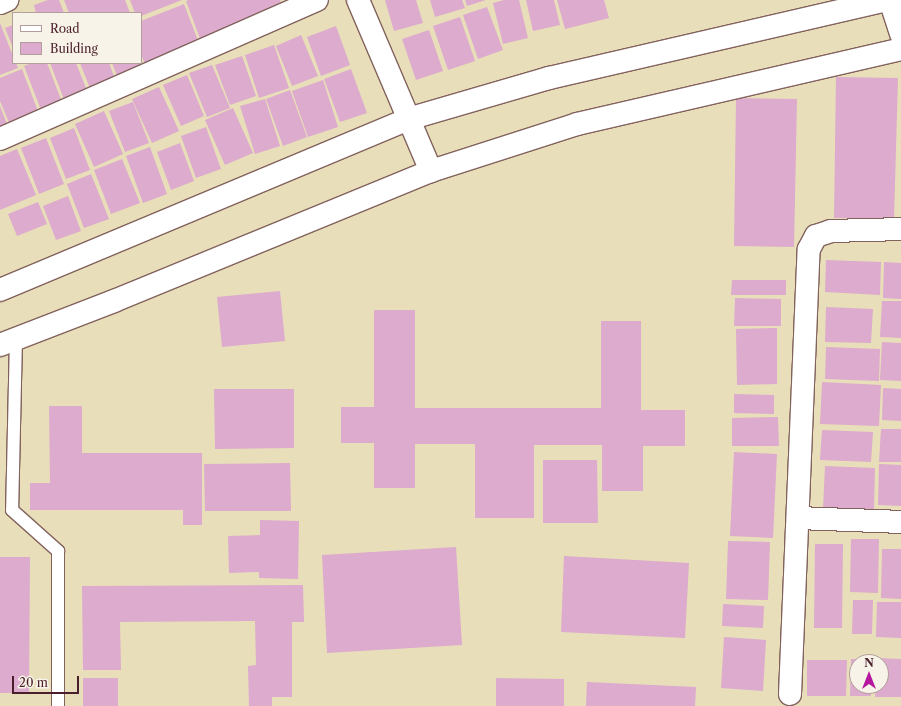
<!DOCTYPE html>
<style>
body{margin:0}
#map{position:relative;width:901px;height:706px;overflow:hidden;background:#e9deba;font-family:"Libre Caslon Text",serif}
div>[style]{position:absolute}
.building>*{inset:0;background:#dcabcd}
.roads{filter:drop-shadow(1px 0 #82625d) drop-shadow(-1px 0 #82625d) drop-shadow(0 1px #82625d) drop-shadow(0 -1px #82625d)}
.lane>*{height:12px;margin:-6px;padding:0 6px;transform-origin:6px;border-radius:6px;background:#fff}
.street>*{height:22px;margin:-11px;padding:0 11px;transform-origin:11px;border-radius:11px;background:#fff}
.secondary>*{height:22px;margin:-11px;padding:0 11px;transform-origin:11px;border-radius:11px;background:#fff}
span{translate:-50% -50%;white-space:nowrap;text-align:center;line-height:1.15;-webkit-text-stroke:3.5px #f7f3e8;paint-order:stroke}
.legend{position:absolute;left:12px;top:12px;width:130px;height:52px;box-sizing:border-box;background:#f7f3e8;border:1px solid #b29e9c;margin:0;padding:5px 7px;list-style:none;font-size:12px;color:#4a1f2b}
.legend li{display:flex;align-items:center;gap:8px;height:20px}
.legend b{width:20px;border:1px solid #b29e9c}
.north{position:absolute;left:849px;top:654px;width:40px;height:40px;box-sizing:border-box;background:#f7f3e8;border:1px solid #b29e9c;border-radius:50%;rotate:0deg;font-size:11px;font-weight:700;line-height:16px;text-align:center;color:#4a1f2b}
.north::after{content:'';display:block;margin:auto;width:14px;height:18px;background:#b5179e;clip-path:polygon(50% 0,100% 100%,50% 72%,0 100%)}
.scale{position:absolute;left:12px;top:676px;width:67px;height:18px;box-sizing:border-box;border:2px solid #4a1f2b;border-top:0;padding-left:5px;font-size:12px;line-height:14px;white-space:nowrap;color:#4a1f2b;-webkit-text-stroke:3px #f7f3e8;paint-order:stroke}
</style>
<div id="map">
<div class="building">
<div style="clip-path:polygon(48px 0,59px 0,64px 13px,36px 13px,34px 5px)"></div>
<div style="clip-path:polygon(64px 0,125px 0,130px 13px,69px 13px)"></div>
<div style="clip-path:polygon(130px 0,182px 0,141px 16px,141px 13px,135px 13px)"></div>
<div style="clip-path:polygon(189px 0,280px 0,285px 13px,202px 44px,186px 1px)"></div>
<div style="clip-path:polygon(385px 0,416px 0,423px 23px,394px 31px)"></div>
<div style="clip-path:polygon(430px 0,462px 0,465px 8px,435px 17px)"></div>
<div style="clip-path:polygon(465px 0,486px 0,467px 6px)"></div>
<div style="clip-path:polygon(504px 0,519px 0,528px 38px,503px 44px,493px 3px)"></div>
<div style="clip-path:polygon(526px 0,554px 0,560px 25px,533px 31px)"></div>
<div style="clip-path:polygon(557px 0,604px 0,609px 18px,565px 29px)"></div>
<div style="clip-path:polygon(184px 4px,199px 43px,145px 64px,141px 54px,141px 21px)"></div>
<div style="clip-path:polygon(487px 7px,503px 50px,478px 59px,463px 15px)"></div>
<div style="clip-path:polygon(460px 17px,475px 61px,448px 70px,433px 26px)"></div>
<div style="clip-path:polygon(0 23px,13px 56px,13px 63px,16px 63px,18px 68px,0 75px)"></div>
<div style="clip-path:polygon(13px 25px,13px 48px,5px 28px)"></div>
<div style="clip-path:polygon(336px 26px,350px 65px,321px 76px,307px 37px)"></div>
<div style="clip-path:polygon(429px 30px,443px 71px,416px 80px,402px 39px)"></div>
<div style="clip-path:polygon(301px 35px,318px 76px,292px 86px,276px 46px)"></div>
<div style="clip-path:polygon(274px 45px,289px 88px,259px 98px,245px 55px)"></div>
<div style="clip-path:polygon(242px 56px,256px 96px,230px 105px,215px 65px)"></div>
<div style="clip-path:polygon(32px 63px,47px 63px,62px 102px,41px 110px,24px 66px)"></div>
<div style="clip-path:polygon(50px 63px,76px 63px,88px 93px,65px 102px)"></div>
<div style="clip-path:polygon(80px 63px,109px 63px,116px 82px,91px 91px)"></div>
<div style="clip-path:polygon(112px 63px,140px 63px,142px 69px,118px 78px)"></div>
<div style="clip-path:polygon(212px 65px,230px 108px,207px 117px,189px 73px)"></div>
<div style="clip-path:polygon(22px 69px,39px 114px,10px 125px,0 101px,0 78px)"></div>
<div style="clip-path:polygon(351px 69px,367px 113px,340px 122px,324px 79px)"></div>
<div style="clip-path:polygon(187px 75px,204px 116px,181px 126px,163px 85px)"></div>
<div style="clip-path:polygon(836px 77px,898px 78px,894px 219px,834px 218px)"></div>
<div style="clip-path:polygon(323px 80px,338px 127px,308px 137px,292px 91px)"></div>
<div style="clip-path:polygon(159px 87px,179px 131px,152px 143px,132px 99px)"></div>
<div style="clip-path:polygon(290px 90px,307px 137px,283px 146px,266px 99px)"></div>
<div style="clip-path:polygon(736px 98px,797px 99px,794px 247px,734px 246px)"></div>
<div style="clip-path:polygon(265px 99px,280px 146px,255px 154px,240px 106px)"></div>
<div style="clip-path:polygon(133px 102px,149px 143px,125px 152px,109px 111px)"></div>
<div style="clip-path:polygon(0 106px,9px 129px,0 132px)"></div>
<div style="clip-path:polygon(233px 108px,253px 153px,225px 165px,205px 120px)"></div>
<div style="clip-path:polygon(104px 111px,123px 154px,94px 167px,75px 124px)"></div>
<div style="clip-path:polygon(206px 127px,221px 169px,196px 178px,181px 136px)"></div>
<div style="clip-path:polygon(74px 128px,90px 170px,66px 179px,50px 138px)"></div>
<div style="clip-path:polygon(46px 138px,64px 184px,39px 194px,21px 148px)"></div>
<div style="clip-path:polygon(180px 143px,194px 181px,171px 190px,157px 152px)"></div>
<div style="clip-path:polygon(150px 147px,167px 194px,143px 203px,126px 156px)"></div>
<div style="clip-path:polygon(17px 149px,36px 195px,0 210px,0 156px)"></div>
<div style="clip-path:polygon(122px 159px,140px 203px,111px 214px,94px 170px)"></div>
<div style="clip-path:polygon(91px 174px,109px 219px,84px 228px,67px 184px)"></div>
<div style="clip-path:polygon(68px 196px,81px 231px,56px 240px,43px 206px)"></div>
<div style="clip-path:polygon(38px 202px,47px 224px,17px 236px,8px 214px)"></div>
<div style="clip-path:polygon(826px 260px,881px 262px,880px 295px,825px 292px)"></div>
<div style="clip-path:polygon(884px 262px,901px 263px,901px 299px,883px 298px)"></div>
<div style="clip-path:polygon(732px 280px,786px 280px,786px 295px,731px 295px)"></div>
<div style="clip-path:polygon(280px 291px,285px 341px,222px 347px,217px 297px)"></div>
<div style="clip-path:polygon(735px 298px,781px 299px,781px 326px,734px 326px)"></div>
<div style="clip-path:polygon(882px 301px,901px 301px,901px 338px,880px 337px)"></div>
<div style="clip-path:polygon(826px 307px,873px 309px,871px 343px,825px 342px)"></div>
<div style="clip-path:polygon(374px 310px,415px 310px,415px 408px,601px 408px,601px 321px,641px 321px,641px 410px,685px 410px,685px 446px,643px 446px,643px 491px,602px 491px,602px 445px,534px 445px,534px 518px,475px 518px,475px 444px,415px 444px,415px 488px,374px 488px,374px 443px,341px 443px,341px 407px,374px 407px)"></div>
<div style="clip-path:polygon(777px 328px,777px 384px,737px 385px,736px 329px)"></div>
<div style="clip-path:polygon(882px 342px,901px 343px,901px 381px,880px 380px)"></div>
<div style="clip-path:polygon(826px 347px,880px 349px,879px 381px,825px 379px)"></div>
<div style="clip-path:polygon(822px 382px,881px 385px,879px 426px,820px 424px)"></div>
<div style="clip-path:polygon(883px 388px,901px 389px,901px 421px,882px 420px)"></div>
<div style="clip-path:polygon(214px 389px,294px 389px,294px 448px,215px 449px)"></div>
<div style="clip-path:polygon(734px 394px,774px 395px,774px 414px,734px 413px)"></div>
<div style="clip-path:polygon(49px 406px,82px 406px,82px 453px,202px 453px,202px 525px,183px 525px,183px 510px,30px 510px,30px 483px,50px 483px)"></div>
<div style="clip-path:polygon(778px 417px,779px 446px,732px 446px,732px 418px)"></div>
<div style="clip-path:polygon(881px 429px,901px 429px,901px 462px,879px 462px)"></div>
<div style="clip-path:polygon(822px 430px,873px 432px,871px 462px,820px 460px)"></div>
<div style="clip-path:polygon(734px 452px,777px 454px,773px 538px,730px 536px)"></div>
<div style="clip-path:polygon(543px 460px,597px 460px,598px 523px,543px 523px)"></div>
<div style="clip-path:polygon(290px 463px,291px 511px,205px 511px,204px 464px)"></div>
<div style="clip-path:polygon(879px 464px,901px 465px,901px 506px,878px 505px)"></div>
<div style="clip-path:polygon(825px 466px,875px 468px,874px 511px,823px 509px)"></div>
<div style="clip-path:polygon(260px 520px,299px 521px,298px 579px,259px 578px,259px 572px,229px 573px,228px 536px,260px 535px)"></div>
<div style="clip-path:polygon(851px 539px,879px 539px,878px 593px,850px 592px)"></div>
<div style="clip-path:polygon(728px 541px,770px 542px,768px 600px,726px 599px)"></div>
<div style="clip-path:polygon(815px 544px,843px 544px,842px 628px,814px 628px)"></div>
<div style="clip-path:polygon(456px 547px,462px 645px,327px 653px,322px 555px)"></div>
<div style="clip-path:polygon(882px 549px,901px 549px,901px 599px,881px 598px)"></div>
<div style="clip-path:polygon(564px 556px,689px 563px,685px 638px,561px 632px)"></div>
<div style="clip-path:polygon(0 557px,30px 557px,29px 693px,0 693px)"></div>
<div style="clip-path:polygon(303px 585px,304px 622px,292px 622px,292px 697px,272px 697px,272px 706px,249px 706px,248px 666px,256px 665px,255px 621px,120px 622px,121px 670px,83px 670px,82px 586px)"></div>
<div style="clip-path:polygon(853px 600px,873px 600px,872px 634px,852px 634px)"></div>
<div style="clip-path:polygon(877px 602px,901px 602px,901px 638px,876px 637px)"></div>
<div style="clip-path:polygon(723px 604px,764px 606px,763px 628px,722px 626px)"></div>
<div style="clip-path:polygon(724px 637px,766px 640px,763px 691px,721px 688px)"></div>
<div style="clip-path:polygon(876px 658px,901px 659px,901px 697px,875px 697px,876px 686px,881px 686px,881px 662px,876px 662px)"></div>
<div style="clip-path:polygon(851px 659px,872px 659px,872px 662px,857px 662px,857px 686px,871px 686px,871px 696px,850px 696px)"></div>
<div style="clip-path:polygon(807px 660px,847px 660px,846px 696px,807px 696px)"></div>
<div style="clip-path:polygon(83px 678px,118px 678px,118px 706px,83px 706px)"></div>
<div style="clip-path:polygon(496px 678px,564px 679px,564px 706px,496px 706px)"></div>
<div style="clip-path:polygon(587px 682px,696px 687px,695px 706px,586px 706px)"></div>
</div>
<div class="roads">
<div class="lane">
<div style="left:16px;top:338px;width:172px;rotate:91.3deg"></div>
<div style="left:12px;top:510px;width:62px;rotate:41.7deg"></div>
<div style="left:58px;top:551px;width:155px;rotate:90deg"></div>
</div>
<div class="street">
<div style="left:890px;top:0;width:36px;rotate:72deg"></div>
<div style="left:0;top:3px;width:8px;rotate:-23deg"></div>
<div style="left:0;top:139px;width:346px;rotate:-23.7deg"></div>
<div style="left:798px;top:518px;width:103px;rotate:2.2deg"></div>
<div style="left:790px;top:694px;width:445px;rotate:-87.6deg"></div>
<div style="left:809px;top:249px;width:15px;rotate:-62deg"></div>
<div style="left:816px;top:236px;width:16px;rotate:-18deg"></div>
<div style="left:831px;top:231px;width:70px;rotate:-1.6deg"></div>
</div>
<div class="secondary">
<div style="left:358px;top:0;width:186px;rotate:66.9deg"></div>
<div style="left:0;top:290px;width:442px;rotate:-22.7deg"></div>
<div style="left:408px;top:119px;width:147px;rotate:-16.2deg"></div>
<div style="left:549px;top:78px;width:348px;rotate:-13deg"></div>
<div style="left:0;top:345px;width:122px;rotate:-21.1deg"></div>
<div style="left:114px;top:301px;width:343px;rotate:-22.3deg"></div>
<div style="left:431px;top:171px;width:153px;rotate:-17.8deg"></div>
<div style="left:577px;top:124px;width:333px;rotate:-13deg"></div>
</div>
</div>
<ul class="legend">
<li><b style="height:5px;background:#fff"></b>Road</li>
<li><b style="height:11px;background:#dcabcd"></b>Building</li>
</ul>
<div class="north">N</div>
<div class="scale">20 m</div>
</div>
